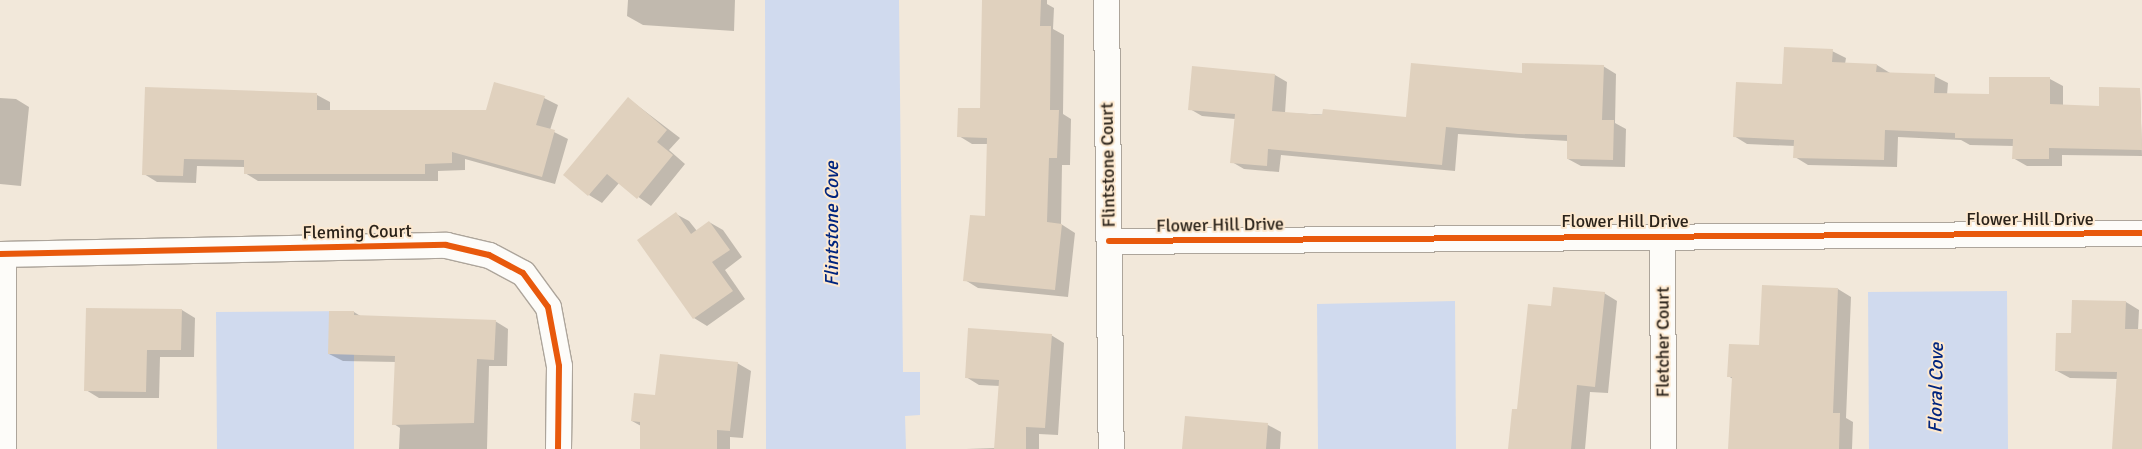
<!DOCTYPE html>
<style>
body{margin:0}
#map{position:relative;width:2142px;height:449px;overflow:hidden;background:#f2e8da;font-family:Signika,sans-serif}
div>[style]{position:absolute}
.water>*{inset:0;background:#d0daee}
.shadow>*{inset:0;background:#0003}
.building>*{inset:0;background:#e0d1be}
.roads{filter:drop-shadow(1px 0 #ada59b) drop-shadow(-1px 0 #ada59b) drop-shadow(0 1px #ada59b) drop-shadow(0 -1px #ada59b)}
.street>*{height:25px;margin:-12.5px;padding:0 12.5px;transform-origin:12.5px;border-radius:12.5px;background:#fdfcf9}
.cycleway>*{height:6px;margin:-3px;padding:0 3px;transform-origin:3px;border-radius:3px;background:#e8590c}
span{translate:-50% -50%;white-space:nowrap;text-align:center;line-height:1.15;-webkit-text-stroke:4px #fde9d0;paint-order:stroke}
.street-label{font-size:18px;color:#2b231a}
.water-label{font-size:19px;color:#00247e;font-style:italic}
</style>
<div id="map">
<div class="water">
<div style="clip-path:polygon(765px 0,899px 0,903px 372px,920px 372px,920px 415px,905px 416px,906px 449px,766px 449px)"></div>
<div style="clip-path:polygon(2007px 291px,2008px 449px,1869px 449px,1868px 292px)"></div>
<div style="clip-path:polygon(1455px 301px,1456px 449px,1318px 449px,1317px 304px)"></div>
<div style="clip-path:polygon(354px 311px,354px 449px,217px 449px,216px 312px)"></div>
</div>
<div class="shadow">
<div style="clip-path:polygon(628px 0,735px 0,734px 31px,643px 25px,627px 16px)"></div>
<div style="clip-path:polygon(983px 0,1047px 0,1047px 4px,1054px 8px,1053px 29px,1064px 35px,1063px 114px,1071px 119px,1070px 165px,1062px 165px,1061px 224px,1075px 233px,1068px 297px,978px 288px,965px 280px,986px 217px,988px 144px,972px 144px,959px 136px,981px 109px)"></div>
<div style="clip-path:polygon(1832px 51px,1846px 58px,1845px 64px,1877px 65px,1890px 73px,1934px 76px,1948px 83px,1947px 95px,1990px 95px,1990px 78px,2050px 79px,2063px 86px,2063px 106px,2100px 107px,2140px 89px,2142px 156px,2062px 155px,2062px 166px,2027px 166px,2013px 158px,2014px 146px,1970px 145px,1961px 140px,1898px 137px,1897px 167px,1808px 165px,1795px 157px,1795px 146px,1747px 144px,1734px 136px,1783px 86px)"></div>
<div style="clip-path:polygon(1603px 66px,1616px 74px,1615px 123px,1626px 129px,1625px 167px,1581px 166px,1568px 159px,1568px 141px,1458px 134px,1455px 171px,1281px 155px,1279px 172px,1244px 169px,1232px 162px,1235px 119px,1202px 116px,1190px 109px,1275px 75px,1287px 82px,1285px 113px,1407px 118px,1523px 74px)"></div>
<div style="clip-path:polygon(317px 95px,330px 102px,330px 111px,487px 111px,544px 98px,558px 105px,550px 130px,568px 139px,555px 184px,465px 159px,465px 170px,438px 171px,438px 181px,258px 181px,245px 173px,245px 167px,197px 166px,196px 183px,157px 182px,144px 174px)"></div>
<div style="clip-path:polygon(0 98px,16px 99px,29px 107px,21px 186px,0 184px)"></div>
<div style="clip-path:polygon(629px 99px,680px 138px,669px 150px,685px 164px,651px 206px,619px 183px,602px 203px,589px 195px)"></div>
<div style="clip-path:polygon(676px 214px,689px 221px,697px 231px,709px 222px,723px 230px,742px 257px,725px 270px,745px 299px,707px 326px,694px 318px)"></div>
<div style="clip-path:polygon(1838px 289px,1851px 297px,1846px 418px,1853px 422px,1852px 449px,1731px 449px,1733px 379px,1728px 376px,1760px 346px)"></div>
<div style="clip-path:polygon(1604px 293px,1617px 301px,1608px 393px,1590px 392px,1585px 449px,1510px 449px,1518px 410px,1552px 308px)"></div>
<div style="clip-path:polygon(2126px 302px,2139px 310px,2138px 330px,2142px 330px,2142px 449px,2113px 449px,2117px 379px,2070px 378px,2057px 371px,2073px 334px)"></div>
<div style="clip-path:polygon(182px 310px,195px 318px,194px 357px,160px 357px,159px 398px,99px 398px,86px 390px)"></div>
<div style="clip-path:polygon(354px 312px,362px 317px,495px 321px,508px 329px,507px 366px,489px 366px,487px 449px,399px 449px,400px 428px,394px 424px,396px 362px,343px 361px,329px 354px)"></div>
<div style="clip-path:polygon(1051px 335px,1064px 343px,1058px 435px,1039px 434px,1039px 449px,966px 449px,996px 448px,1000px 386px,979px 385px,966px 377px)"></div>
<div style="clip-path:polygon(737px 363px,751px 371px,743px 438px,730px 437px,730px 449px,641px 449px,641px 426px,632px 421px,656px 397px)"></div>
<div style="clip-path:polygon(1186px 417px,1268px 425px,1281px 432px,1280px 449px,1183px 449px)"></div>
</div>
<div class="building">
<div style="clip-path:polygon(982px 0,1041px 0,1040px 26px,1051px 26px,1050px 110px,1059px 110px,1057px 158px,1049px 158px,1047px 222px,1062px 224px,1055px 290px,963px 281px,970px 215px,985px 216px,987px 138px,957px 137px,958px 108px,980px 108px)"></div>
<div style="clip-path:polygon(1784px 47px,1833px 49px,1832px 62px,1877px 64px,1876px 72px,1935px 74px,1934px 93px,1989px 94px,1989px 77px,2050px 77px,2050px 104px,2099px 106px,2099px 87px,2140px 88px,2142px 150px,2049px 148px,2049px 159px,2012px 159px,2013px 139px,1955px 138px,1955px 133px,1885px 130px,1884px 160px,1793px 158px,1794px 140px,1733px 137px,1736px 82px,1782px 84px)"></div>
<div style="clip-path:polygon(1411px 63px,1522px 73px,1522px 63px,1604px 65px,1602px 120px,1614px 120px,1613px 160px,1567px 159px,1567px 135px,1518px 134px,1446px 127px,1442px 165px,1268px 149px,1267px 166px,1230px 163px,1235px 114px,1188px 110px,1192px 66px,1275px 74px,1272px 111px,1322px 115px,1323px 109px,1406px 117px)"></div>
<div style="clip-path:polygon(494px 82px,545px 96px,536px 125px,555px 130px,542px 177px,452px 152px,452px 163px,425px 164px,425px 174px,244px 174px,244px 160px,184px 159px,183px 176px,142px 175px,145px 87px,317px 93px,317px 110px,486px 110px)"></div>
<div style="clip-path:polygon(628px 97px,667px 130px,657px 142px,673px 155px,637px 199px,607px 174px,588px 196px,563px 175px)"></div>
<div style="clip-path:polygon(676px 212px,691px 234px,709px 221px,730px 250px,712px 262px,733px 291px,693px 319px,637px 240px)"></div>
<div style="clip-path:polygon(1762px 285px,1838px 288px,1833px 413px,1840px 413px,1839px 449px,1728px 449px,1732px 377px,1727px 377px,1729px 344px,1759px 345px)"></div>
<div style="clip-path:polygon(1553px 287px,1605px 292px,1595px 387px,1577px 385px,1571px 449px,1508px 449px,1512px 409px,1517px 409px,1528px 304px,1551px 306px)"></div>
<div style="clip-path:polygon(2072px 300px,2126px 301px,2125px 329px,2142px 329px,2142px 449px,2112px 449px,2117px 372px,2055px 371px,2056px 333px,2071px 333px)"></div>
<div style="clip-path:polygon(86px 308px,182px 309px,181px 350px,147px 350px,146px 392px,84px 391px)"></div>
<div style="clip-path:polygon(329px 311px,354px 311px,354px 315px,496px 320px,494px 360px,477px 359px,474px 423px,392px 425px,395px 356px,328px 354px)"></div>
<div style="clip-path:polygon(968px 328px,1052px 334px,1045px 428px,1026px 427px,1026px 449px,994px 449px,999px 380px,965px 378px)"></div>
<div style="clip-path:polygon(660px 354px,738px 362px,730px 431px,717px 430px,717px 449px,640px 449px,640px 422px,631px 421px,634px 393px,655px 395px)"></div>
<div style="clip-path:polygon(1185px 416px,1268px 423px,1266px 449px,1182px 449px)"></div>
</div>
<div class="roads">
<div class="street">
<div style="left:1106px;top:0;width:449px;rotate:89.4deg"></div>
<div style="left:1662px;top:236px;width:213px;rotate:89.7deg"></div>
<div style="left:1109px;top:241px;width:1033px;rotate:-0.44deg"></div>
<div style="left:0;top:254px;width:446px;rotate:-1.2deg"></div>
<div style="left:446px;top:245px;width:44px;rotate:13.1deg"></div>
<div style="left:489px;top:255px;width:38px;rotate:28deg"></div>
<div style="left:523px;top:273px;width:42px;rotate:53.7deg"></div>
<div style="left:548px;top:307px;width:60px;rotate:79.4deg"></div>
<div style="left:559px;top:366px;width:83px;rotate:90.7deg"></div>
<div style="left:3px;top:449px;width:195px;rotate:-90deg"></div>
</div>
</div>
<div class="cycleway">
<div style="left:1109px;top:241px;width:1033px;rotate:-0.44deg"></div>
<div style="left:0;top:254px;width:446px;rotate:-1.2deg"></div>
<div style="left:446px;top:245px;width:44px;rotate:13.1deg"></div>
<div style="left:489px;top:255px;width:38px;rotate:28deg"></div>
<div style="left:523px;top:273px;width:42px;rotate:53.7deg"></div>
<div style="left:548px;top:307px;width:60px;rotate:79.4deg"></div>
<div style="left:559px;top:366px;width:83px;rotate:90.7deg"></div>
</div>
<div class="street-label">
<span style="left:1108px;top:165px;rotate:-91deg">Flintstone Court</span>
<span style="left:2030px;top:219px">Flower Hill Drive</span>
<span style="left:1625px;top:221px">Flower Hill Drive</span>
<span style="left:1220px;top:225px;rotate:-1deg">Flower Hill Drive</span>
<span style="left:357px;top:232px;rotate:-1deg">Fleming Court</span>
<span style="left:1663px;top:342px;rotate:-90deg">Fletcher Court</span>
</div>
<div class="water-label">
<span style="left:833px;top:224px;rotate:-90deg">Flintstone Cove</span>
<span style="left:1937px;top:388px;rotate:-89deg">Floral Cove</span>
</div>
</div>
